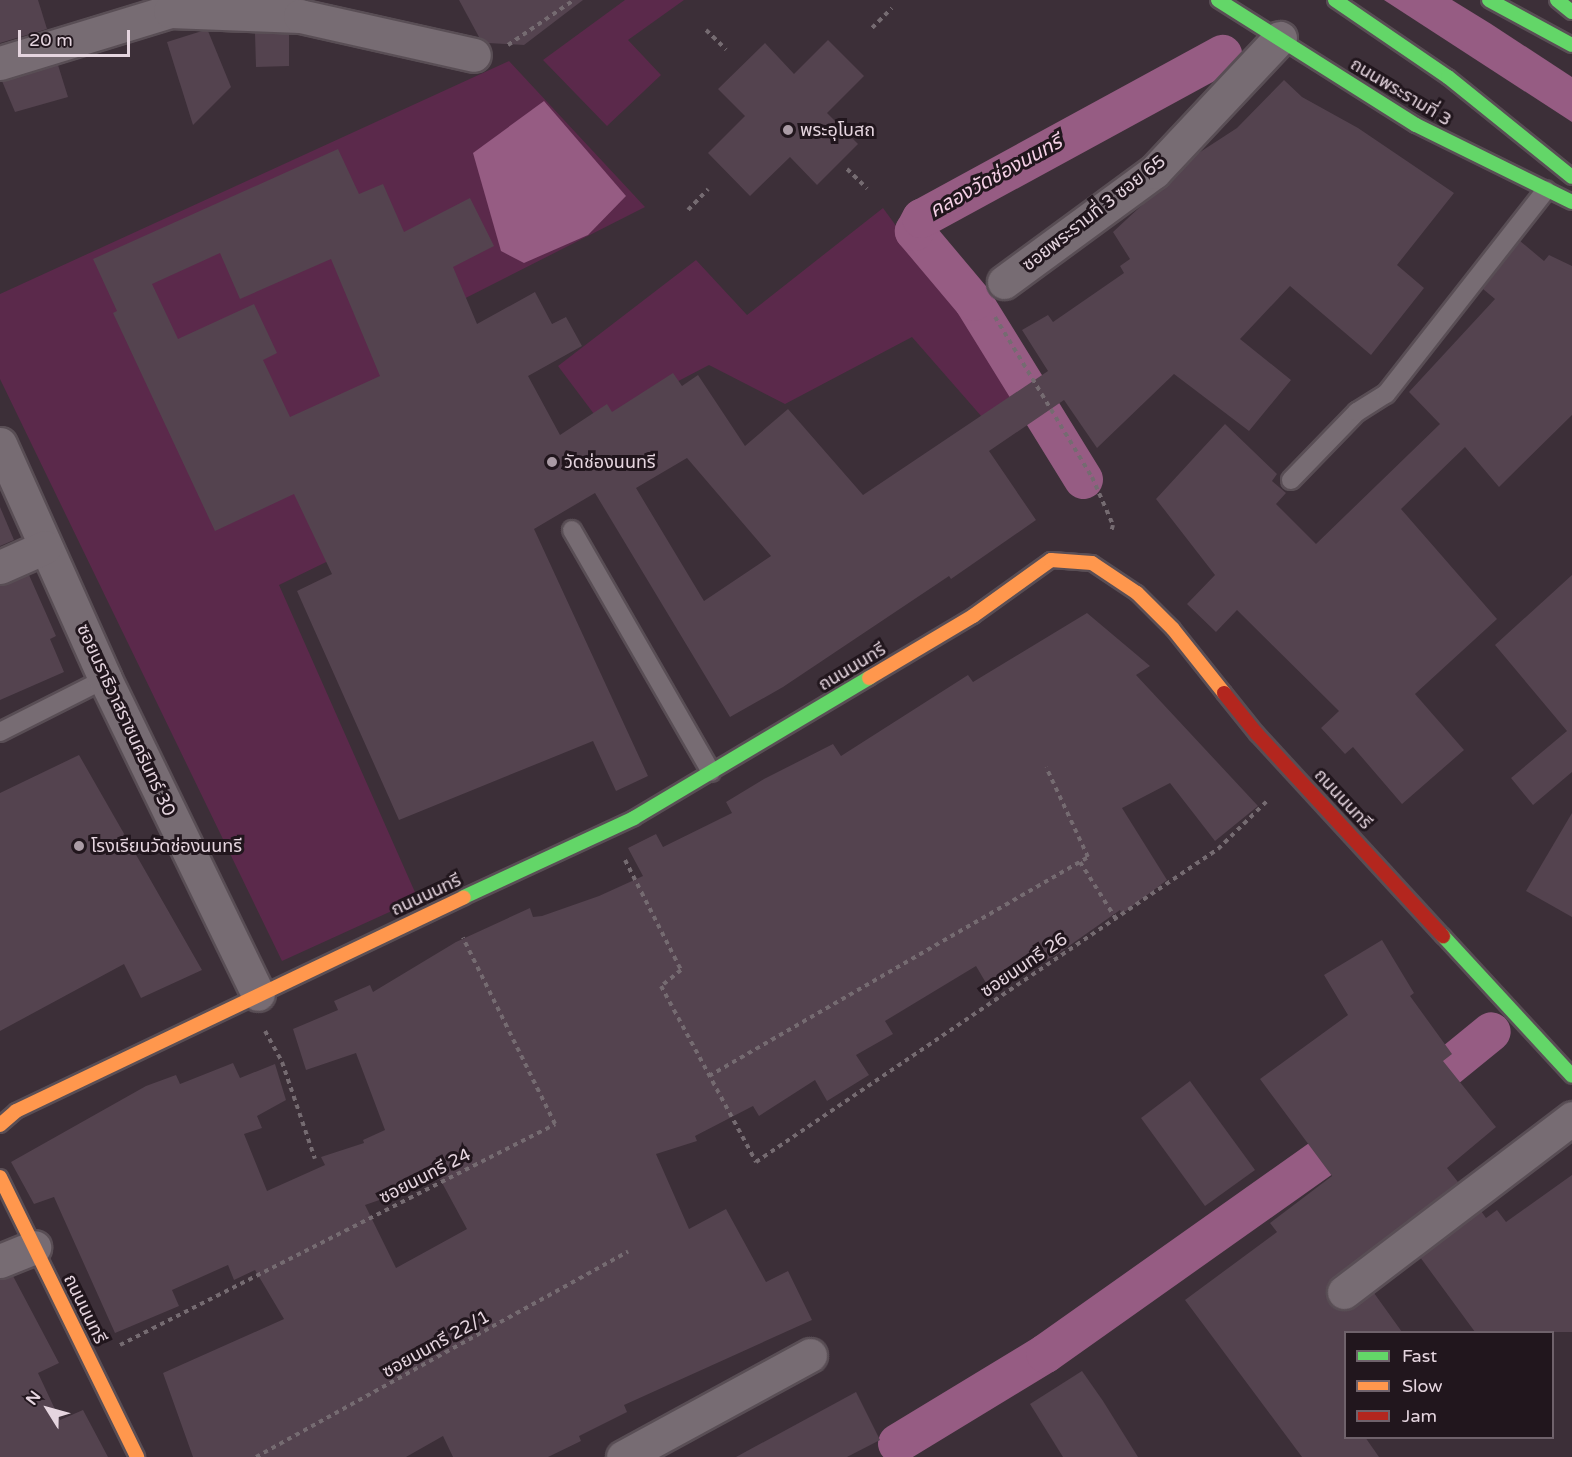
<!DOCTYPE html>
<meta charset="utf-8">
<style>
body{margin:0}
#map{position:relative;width:1572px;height:1457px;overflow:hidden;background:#3c2f38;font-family:"Varela Round","Noto Sans Thai",sans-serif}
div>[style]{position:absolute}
.green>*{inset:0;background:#5b294b}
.water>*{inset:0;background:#965c83}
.canal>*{height:39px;margin:-19.5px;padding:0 19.5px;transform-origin:19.5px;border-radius:19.5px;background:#965c83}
.building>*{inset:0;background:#54434f}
.path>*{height:4px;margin-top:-2px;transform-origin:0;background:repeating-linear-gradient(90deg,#756b71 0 4.5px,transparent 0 9px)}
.roads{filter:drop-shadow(2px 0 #594e55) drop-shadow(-2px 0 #594e55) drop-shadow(0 2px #594e55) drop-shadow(0 -2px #594e55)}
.lane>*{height:18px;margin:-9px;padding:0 9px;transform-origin:9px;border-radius:9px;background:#776c73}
.street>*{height:33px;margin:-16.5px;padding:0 16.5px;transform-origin:16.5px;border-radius:16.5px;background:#776c73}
.fast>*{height:14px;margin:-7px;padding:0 7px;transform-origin:7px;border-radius:7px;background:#63d668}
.slow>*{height:14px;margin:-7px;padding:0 7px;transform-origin:7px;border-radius:7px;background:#ff974d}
.jam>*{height:14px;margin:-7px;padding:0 7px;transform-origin:7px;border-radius:7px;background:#b3261e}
.dots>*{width:16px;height:16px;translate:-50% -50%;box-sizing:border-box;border:3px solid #21161d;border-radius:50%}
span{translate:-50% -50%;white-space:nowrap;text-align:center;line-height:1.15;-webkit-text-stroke:6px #21161d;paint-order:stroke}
.street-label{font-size:18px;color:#e5d5df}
.poi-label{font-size:18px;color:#e5d5df}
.left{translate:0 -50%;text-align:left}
.water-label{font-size:20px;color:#f6d1e7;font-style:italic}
.legend{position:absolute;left:1344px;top:1331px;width:210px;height:108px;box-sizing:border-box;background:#21161d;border:2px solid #6f626b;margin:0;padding:8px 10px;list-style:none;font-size:18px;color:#e5d5df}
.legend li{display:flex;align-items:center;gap:12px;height:30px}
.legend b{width:30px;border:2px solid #6f626b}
.north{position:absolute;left:18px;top:1379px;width:60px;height:60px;-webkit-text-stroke:4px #21161d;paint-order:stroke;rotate:307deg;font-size:16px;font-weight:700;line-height:24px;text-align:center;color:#e5d5df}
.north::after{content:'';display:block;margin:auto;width:21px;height:27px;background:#e5d5df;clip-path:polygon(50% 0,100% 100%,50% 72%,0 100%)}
.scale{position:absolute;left:18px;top:30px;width:112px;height:27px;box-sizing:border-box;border:3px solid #e5d5df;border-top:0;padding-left:8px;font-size:18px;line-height:21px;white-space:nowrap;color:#e5d5df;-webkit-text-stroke:4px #21161d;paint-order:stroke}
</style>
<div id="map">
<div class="green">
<div style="clip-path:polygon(625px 0,684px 0,628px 40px,661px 75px,607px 126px,543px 60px)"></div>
<div style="clip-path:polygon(509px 61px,645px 207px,442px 310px,480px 487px,279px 585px,418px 899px,282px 961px,0 379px,0 294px)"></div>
<div style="clip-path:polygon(883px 208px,1018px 393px,982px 417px,912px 337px,785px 404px,709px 365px,600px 422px,558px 366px,696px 260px,747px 315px)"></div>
</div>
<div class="water">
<div style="clip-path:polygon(1384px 0,1452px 0,1491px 24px,1572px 77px,1572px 122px)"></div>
<div style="clip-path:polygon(544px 101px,626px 196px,588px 235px,524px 263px,501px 251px,473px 153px)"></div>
</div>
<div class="canal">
<div style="left:1083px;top:479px;width:209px;rotate:-121.7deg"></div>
<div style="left:973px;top:301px;width:92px;rotate:-130.1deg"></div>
<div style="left:914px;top:231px;width:15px;rotate:-62deg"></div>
<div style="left:921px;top:218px;width:343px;rotate:-28.6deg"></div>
<div style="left:897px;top:1443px;width:173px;rotate:-31.3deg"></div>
<div style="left:1045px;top:1353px;width:473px;rotate:-35.3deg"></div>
<div style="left:1431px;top:1080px;width:77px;rotate:-39.2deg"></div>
</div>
<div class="building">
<div style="clip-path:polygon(0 0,38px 0,47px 29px,0 43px)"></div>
<div style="clip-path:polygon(459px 0,583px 0,524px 45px,488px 43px,479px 37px)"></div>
<div style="clip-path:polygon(202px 31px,208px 31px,231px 87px,193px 125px,167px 42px)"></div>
<div style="clip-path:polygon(255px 33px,289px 34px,289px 66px,256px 67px)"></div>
<div style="clip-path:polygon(828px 40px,864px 76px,827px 113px,858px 144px,817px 185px,790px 157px,750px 196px,708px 153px,745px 116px,718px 89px,765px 43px,794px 74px)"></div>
<div style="clip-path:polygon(58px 65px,68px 97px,15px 112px,2px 81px)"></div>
<div style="clip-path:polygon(evenodd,1284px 80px,1302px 97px,1358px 128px,1454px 193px,1397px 265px,1424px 288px,1371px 355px,1290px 286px,1240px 339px,1291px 380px,1249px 431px,1174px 374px,1097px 448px,1064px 400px,989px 451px,1036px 520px,951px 579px,949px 576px,783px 687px,730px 717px,595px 493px,534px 529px,648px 776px,616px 791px,593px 741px,399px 820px,297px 591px,332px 574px,294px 494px,215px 531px,113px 313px,117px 311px,93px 259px,338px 149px,359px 194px,383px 184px,404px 232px,470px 198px,494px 246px,453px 267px,477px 324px,535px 292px,552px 324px,566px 317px,582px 346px,528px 376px,560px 435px,607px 404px,612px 412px,673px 373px,682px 386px,698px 375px,745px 446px,788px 409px,863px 495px,1048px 371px,1022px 330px,1048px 315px,1053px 322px,1124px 273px,1120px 266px,1130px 259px,1113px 232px,1197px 154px,1237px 128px,1284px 80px,220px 253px,240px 299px,331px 259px,380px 376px,290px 417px,263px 360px,277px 353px,254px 304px,178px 339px,152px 284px,220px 253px,1284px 80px,687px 458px,771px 556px,704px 601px,636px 488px,687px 458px)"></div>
<div style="clip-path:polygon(1520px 241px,1544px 261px,1549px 255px,1572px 266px,1572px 415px,1499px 487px,1465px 447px,1401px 509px,1497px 619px,1415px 694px,1464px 750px,1402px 804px,1353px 747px,1345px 754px,1321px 728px,1339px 711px,1237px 610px,1216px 632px,1187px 604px,1215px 575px,1156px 499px,1225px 424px,1277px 474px,1272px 481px,1286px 493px,1276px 504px,1316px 544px,1440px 424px,1409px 392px,1495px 299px,1483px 289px)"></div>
<div style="clip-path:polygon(0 507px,14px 540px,0 546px)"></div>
<div style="clip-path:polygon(29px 575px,56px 636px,50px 639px,64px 672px,0 700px,0 585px)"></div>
<div style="clip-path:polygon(1572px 575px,1572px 772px,1533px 805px,1511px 778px,1567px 731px,1495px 645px)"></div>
<div style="clip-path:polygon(evenodd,1087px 613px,1150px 666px,1136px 675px,1258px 806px,1215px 841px,1170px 783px,1122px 808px,1167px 880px,1122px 914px,1120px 910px,1059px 953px,1017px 976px,1015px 971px,989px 988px,976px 966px,885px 1021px,893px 1034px,856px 1055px,869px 1075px,827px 1101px,815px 1080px,759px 1116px,753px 1106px,695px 1136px,697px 1141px,656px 1154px,689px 1229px,726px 1209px,766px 1282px,788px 1271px,812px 1320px,624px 1405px,627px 1412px,579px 1436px,581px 1441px,548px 1457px,453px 1457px,443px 1436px,406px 1457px,193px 1457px,163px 1373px,284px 1319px,255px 1270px,234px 1280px,228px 1265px,172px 1290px,179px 1306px,115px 1333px,54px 1197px,34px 1204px,11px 1162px,146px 1086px,176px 1075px,180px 1084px,233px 1063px,240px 1078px,275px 1064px,286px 1100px,257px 1116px,262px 1128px,244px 1134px,267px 1191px,325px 1165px,321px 1157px,364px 1143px,363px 1140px,385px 1130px,356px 1053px,306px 1070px,293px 1029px,338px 1010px,334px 1001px,370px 985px,373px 992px,456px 942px,530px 908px,533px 917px,542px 916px,599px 896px,643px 876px,628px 848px,656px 834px,663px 847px,732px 813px,726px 802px,764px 779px,833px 744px,841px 756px,968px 675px,973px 682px,1087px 613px,440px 1179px,467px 1229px,396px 1268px,365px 1205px,440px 1179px)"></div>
<div style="clip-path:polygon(79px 755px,202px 970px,141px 998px,124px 964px,0 1031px,0 793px)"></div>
<div style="clip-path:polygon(1572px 813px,1572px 917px,1526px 891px)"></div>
<div style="clip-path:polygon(1382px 940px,1414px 993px,1410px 996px,1452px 1054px,1443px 1061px,1496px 1127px,1447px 1168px,1458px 1182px,1327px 1285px,1329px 1303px,1337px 1309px,1355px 1307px,1374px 1293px,1402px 1332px,1346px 1332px,1346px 1437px,1365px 1437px,1379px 1457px,1302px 1457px,1185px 1300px,1277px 1232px,1270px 1223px,1332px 1176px,1260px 1079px,1348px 1015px,1324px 975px)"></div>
<div style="clip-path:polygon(1190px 1081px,1255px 1170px,1205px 1206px,1141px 1118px)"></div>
<div style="clip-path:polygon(1572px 1175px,1572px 1332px,1475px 1332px,1420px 1257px,1481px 1211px,1486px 1218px,1497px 1210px,1506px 1222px)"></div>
<div style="clip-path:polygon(13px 1276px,59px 1363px,38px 1373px,60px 1420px,83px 1410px,108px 1457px,0 1457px,0 1279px)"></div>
<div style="clip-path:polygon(1082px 1371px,1103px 1401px,1138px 1457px,1063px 1457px,1030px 1404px)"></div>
<div style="clip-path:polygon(856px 1392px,880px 1440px,847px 1457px,736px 1457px)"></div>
</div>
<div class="path">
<div style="left:872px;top:28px;width:28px;rotate:-45deg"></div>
<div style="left:706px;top:30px;width:28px;rotate:44deg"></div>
<div style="left:508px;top:45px;width:80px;rotate:-34.3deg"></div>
<div style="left:847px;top:169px;width:28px;rotate:44deg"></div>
<div style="left:688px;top:210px;width:29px;rotate:-46deg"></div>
<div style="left:995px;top:317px;width:187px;rotate:58.8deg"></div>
<div style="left:1092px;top:477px;width:52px;rotate:66.4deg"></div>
<div style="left:1113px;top:525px;width:7px;rotate:106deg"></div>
<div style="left:625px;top:860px;width:123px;rotate:63deg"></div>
<div style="left:681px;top:970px;width:26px;rotate:141deg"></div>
<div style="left:661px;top:986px;width:200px;rotate:61.6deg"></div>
<div style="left:756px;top:1162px;width:558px;rotate:-34.12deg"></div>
<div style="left:1218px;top:849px;width:71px;rotate:-44.4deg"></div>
<div style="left:1080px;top:862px;width:67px;rotate:57.7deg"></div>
<div style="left:265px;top:1031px;width:35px;rotate:61deg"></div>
<div style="left:282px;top:1062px;width:102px;rotate:71.2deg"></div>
<div style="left:709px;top:1076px;width:438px;rotate:-30deg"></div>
<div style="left:1088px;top:857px;width:99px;rotate:-115deg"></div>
<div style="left:120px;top:1345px;width:488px;rotate:-26.9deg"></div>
<div style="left:555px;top:1124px;width:208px;rotate:-116.3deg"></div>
<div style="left:256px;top:1457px;width:425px;rotate:-28.9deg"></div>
</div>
<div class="roads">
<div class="lane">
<div style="left:1291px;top:480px;width:95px;rotate:-45.9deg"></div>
<div style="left:1357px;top:412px;width:34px;rotate:-32deg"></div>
<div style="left:1386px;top:394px;width:259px;rotate:-51.9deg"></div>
<div style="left:572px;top:530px;width:279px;rotate:60.1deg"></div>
<div style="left:0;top:732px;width:118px;rotate:-26.8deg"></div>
</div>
<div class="street">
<div style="left:0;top:63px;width:178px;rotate:-17deg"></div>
<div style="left:170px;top:11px;width:130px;rotate:2.2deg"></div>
<div style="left:300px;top:16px;width:178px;rotate:12.6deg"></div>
<div style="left:1004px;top:282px;width:186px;rotate:-36.3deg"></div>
<div style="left:1154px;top:172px;width:184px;rotate:-46.8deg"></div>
<div style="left:0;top:444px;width:257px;rotate:65.9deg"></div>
<div style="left:105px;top:679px;width:350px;rotate:64.1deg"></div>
<div style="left:0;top:567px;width:49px;rotate:-24deg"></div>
<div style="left:0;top:1261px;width:37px;rotate:-22deg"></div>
<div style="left:1344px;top:1292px;width:287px;rotate:-37.3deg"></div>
<div style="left:623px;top:1457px;width:213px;rotate:-28.6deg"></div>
</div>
<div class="fast">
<div style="left:1218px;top:0;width:234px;rotate:32.3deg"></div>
<div style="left:1416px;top:125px;width:174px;rotate:26.3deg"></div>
<div style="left:1335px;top:0;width:137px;rotate:34.3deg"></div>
<div style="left:1448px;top:77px;width:159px;rotate:38.9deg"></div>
<div style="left:1489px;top:0;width:94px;rotate:28.5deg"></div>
<div style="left:1557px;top:0;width:19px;rotate:39deg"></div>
<div style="left:464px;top:897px;width:187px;rotate:-24.9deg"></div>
<div style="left:634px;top:818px;width:274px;rotate:-30.8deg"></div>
<div style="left:1443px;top:936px;width:190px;rotate:47.3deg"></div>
</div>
<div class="slow">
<div style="left:869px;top:678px;width:121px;rotate:-30.8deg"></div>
<div style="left:973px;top:616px;width:96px;rotate:-35.7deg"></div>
<div style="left:1051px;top:560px;width:41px;rotate:4.2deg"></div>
<div style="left:1092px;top:563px;width:54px;rotate:33.7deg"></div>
<div style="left:1137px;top:593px;width:51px;rotate:45deg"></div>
<div style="left:1173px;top:629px;width:82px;rotate:51.4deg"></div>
<div style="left:0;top:1125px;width:21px;rotate:-41deg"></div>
<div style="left:16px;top:1111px;width:496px;rotate:-25.5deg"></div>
<div style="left:0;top:1177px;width:312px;rotate:63.9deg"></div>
</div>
<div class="jam">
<div style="left:1224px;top:693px;width:53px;rotate:51.2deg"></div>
<div style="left:1257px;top:734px;width:275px;rotate:47.4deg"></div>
</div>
</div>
<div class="dots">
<div style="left:788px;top:130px;background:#aa9ba5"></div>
<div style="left:552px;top:462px;background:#aa9ba5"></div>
<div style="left:79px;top:846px;background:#aa9ba5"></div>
</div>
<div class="street-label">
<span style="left:1401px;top:92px;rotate:31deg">ถนนพระรามที่ 3</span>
<span style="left:1094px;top:213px;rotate:-38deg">ซอยพระรามที่ 3 ซอย 65</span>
<span style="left:852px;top:667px;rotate:-31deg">ถนนนนทรี</span>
<span style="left:126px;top:720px;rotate:65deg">ซอยนราธิวาสราชนครินทร์ 30</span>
<span style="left:1343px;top:799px;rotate:47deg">ถนนนนทรี</span>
<span style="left:426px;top:895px;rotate:-25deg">ถนนนนทรี</span>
<span style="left:1024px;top:965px;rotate:-34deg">ซอยนนทรี 26</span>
<span style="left:425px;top:1176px;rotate:-27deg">ซอยนนทรี 24</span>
<span style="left:85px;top:1309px;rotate:64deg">ถนนนนทรี</span>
<span style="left:436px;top:1344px;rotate:-29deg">ซอยนนทรี 22/1</span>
</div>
<div class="poi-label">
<span class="left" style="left:800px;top:130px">พระอุโบสถ</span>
<span class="left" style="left:564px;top:462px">วัดช่องนนทรี</span>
<span class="left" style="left:91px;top:846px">โรงเรียนวัดช่องนนทรี</span>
</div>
<div class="water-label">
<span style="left:996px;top:177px;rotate:-29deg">คลองวัดช่องนนทรี</span>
</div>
<ul class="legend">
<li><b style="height:8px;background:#63d668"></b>Fast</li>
<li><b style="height:8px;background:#ff974d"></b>Slow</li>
<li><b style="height:8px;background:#b3261e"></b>Jam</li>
</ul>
<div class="north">N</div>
<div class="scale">20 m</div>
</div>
